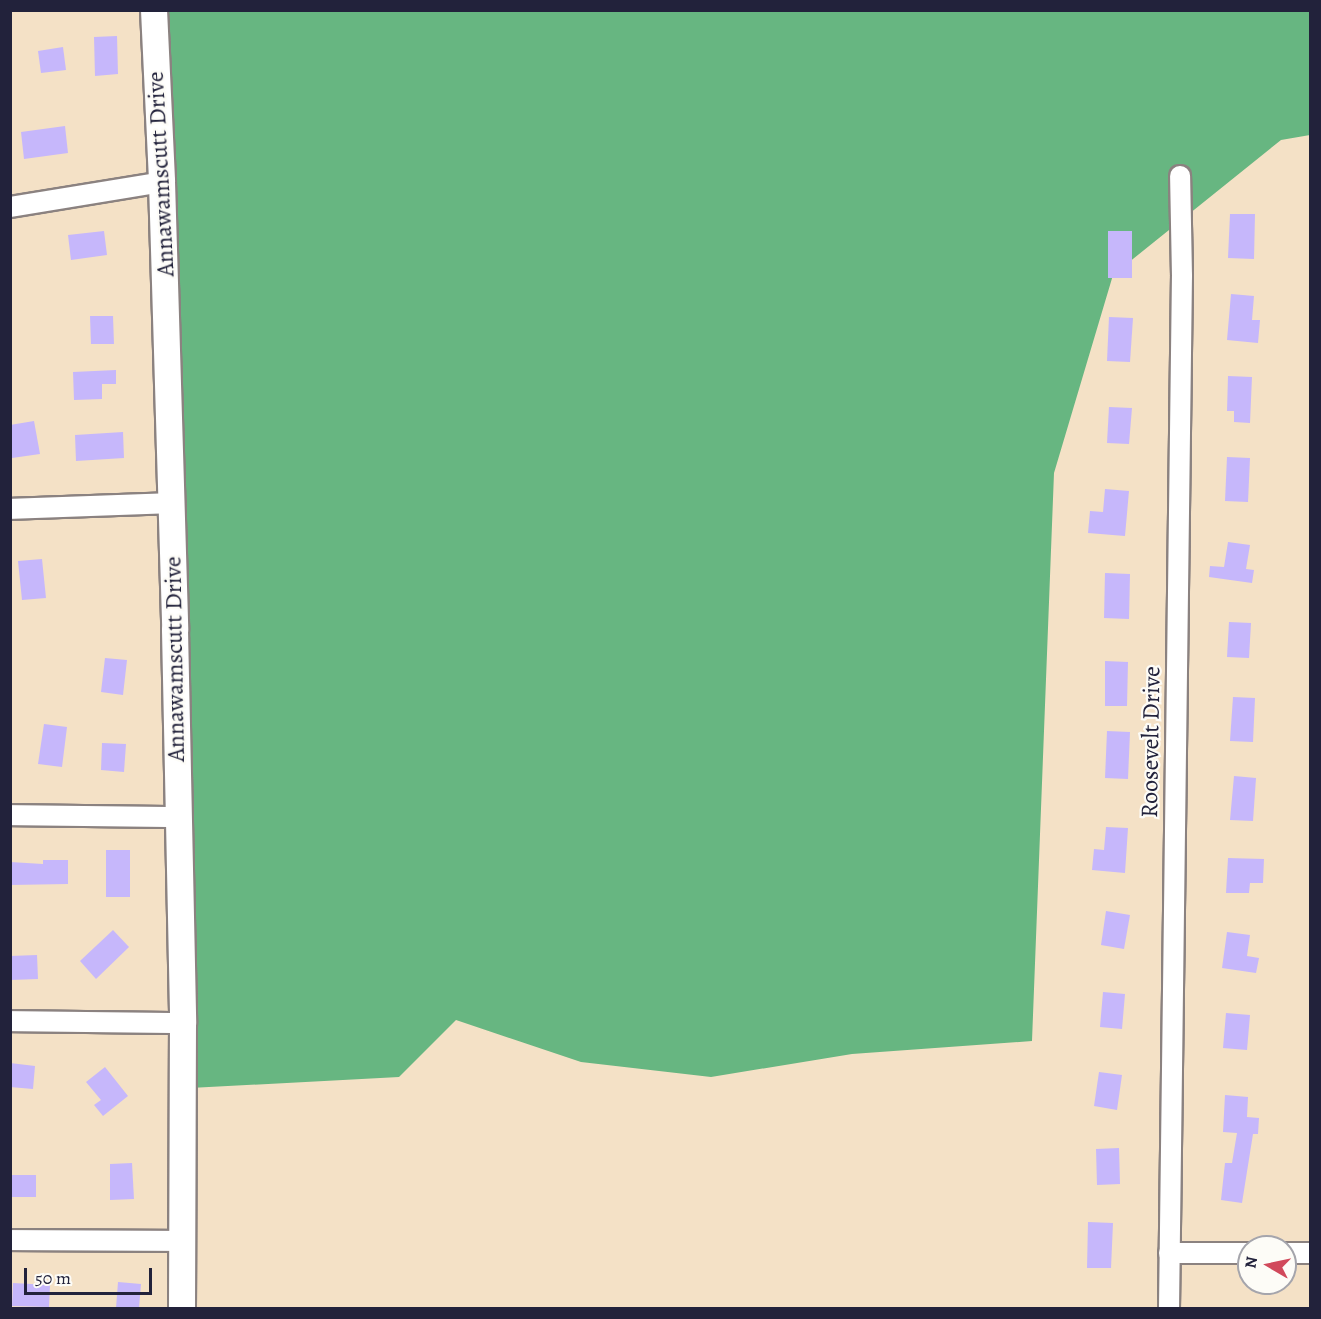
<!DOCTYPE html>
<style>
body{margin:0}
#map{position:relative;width:1321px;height:1319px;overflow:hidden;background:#f4e1c6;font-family:Alegreya,serif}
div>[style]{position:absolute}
.forest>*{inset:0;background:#67b681}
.building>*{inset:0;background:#c6b7fb}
.roads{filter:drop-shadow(2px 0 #8b8280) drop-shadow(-2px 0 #8b8280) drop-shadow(0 2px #8b8280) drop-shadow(0 -2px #8b8280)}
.minor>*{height:20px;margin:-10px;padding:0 10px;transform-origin:10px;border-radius:10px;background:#fff}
.tertiary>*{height:26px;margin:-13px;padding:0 13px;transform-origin:13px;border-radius:13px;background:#fff}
span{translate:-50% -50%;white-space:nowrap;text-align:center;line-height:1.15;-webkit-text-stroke:4.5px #fdfcf7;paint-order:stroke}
.street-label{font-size:24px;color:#22223b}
.frame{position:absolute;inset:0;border:12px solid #22223b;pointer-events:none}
.north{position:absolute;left:1237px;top:1235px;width:60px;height:60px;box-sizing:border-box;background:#fdfcf7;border:2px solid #a5a5ac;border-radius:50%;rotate:279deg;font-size:16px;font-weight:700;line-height:24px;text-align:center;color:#22223b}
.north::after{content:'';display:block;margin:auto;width:21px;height:27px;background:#d1495b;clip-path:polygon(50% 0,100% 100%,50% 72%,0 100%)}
.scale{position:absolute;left:24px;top:1268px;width:128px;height:27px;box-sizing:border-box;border:3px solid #22223b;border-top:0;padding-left:8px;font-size:18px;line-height:21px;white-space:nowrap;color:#22223b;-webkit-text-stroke:4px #fdfcf7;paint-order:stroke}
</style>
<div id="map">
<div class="forest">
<div style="clip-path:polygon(161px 11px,1310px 11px,1310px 135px,1281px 140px,1113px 275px,1054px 473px,1032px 1041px,852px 1054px,711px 1077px,581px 1062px,456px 1020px,399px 1077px,190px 1088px)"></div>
</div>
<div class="building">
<div style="clip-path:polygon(117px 36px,118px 74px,95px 76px,94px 37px)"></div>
<div style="clip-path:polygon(63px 47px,66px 70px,41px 73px,38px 51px)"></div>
<div style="clip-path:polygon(65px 126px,68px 153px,24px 159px,21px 132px)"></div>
<div style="clip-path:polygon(1230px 214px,1255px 214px,1254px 259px,1228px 258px)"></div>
<div style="clip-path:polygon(104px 231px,107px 255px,71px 260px,68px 235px)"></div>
<div style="clip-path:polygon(1108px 231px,1132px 231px,1132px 278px,1108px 278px)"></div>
<div style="clip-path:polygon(1231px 294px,1254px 296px,1252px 320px,1260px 320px,1258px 343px,1227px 340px)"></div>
<div style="clip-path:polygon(90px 316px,113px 316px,114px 344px,91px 344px)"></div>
<div style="clip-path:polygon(1109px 317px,1133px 318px,1130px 362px,1107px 361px)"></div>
<div style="clip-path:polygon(116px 370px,116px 384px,102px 384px,102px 399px,74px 400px,73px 372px)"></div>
<div style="clip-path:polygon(1228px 376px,1252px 377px,1250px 423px,1234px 422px,1234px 411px,1227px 411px)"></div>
<div style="clip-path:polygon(1109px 407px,1132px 408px,1129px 444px,1107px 443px)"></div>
<div style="clip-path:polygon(34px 421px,40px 454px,12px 458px,10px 425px)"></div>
<div style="clip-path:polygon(123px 432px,124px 458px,76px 461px,75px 435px)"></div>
<div style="clip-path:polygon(1227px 457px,1250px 458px,1248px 502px,1225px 501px)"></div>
<div style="clip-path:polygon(1105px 489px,1129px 491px,1125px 536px,1088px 533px,1090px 511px,1103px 512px)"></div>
<div style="clip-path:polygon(1228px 542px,1250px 545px,1246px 569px,1254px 570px,1252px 583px,1209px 577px,1210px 566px,1224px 567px)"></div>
<div style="clip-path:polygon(42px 559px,46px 598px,22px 600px,18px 561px)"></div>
<div style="clip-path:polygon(1105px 573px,1130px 574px,1129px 619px,1104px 618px)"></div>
<div style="clip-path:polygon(1229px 622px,1251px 623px,1249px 658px,1227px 657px)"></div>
<div style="clip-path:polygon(105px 658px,127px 660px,123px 695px,101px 692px)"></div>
<div style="clip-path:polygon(1105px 661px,1128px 662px,1127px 706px,1105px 706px)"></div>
<div style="clip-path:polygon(1233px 697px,1255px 698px,1253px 742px,1230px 741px)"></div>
<div style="clip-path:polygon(44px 724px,67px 727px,62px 767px,38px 764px)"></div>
<div style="clip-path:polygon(1107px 731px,1130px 732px,1128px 779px,1105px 778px)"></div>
<div style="clip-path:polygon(102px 743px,126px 744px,124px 772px,101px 770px)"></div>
<div style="clip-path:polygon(1234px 776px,1256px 778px,1253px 821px,1230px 820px)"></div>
<div style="clip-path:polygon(1106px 827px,1128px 828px,1125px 873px,1092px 870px,1094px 849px,1104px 850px)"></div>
<div style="clip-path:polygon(106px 850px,130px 850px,130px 897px,106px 897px)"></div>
<div style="clip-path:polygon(1228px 858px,1264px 859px,1263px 883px,1250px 883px,1249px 893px,1226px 893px)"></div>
<div style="clip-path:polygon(43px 860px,68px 860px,68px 884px,10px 885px,10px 862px,43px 864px)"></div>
<div style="clip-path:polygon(1106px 911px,1130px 915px,1124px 949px,1101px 945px)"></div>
<div style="clip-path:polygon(113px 930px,129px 947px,96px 979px,80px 961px)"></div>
<div style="clip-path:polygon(1227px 932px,1250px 935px,1247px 956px,1259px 958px,1256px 973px,1222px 968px)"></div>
<div style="clip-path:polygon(37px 955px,38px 979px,10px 980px,10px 956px)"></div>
<div style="clip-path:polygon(1103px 992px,1125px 994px,1122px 1029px,1100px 1027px)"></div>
<div style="clip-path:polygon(1226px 1013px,1250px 1015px,1247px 1050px,1223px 1048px)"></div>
<div style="clip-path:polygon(10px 1063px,35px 1066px,33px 1089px,10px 1087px)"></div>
<div style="clip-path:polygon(105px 1067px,128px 1096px,103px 1116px,94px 1105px,101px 1100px,86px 1082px)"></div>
<div style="clip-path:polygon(1099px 1072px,1122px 1075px,1117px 1110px,1094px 1106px)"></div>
<div style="clip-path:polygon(1225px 1095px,1248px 1097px,1247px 1117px,1259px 1118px,1258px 1134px,1253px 1134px,1242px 1203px,1221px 1200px,1225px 1163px,1232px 1163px,1237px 1133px,1223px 1132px)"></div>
<div style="clip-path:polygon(1119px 1148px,1120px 1184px,1097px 1185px,1096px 1149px)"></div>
<div style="clip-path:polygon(132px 1163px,134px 1199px,110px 1200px,110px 1164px)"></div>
<div style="clip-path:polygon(10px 1175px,36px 1175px,36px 1197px,10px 1197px)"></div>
<div style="clip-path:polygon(1088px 1222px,1113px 1223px,1111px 1268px,1087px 1268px)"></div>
<div style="clip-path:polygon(118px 1282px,141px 1284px,139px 1308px,116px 1308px)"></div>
<div style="clip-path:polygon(13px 1283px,50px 1285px,49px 1307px,12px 1306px)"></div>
</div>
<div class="roads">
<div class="minor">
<div style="left:10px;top:207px;width:154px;rotate:-9.3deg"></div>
<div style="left:10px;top:509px;width:161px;rotate:-2.1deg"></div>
<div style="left:10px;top:815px;width:169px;rotate:0.7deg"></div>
<div style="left:10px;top:1021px;width:173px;rotate:0.7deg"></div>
<div style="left:10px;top:1240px;width:172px;rotate:0.3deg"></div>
<div style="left:1169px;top:1253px;width:80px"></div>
<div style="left:1285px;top:1253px;width:25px"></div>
<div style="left:1169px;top:1308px;width:1032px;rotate:-89.28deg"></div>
<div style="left:1182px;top:276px;width:100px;rotate:-91.1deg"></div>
</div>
<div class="tertiary">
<div style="left:154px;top:10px;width:172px;rotate:87.3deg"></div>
<div style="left:162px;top:182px;width:448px;rotate:88.3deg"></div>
<div style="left:175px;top:630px;width:393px;rotate:88.8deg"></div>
<div style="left:183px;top:1023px;width:285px;rotate:90.2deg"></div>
</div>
</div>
<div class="street-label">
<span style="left:161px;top:174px;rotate:-93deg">Annawamscutt Drive</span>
<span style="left:175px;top:659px;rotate:-91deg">Annawamscutt Drive</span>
<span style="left:1151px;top:742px;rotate:-89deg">Roosevelt Drive</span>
</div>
<div class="frame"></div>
<div class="north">N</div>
<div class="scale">50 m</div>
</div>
